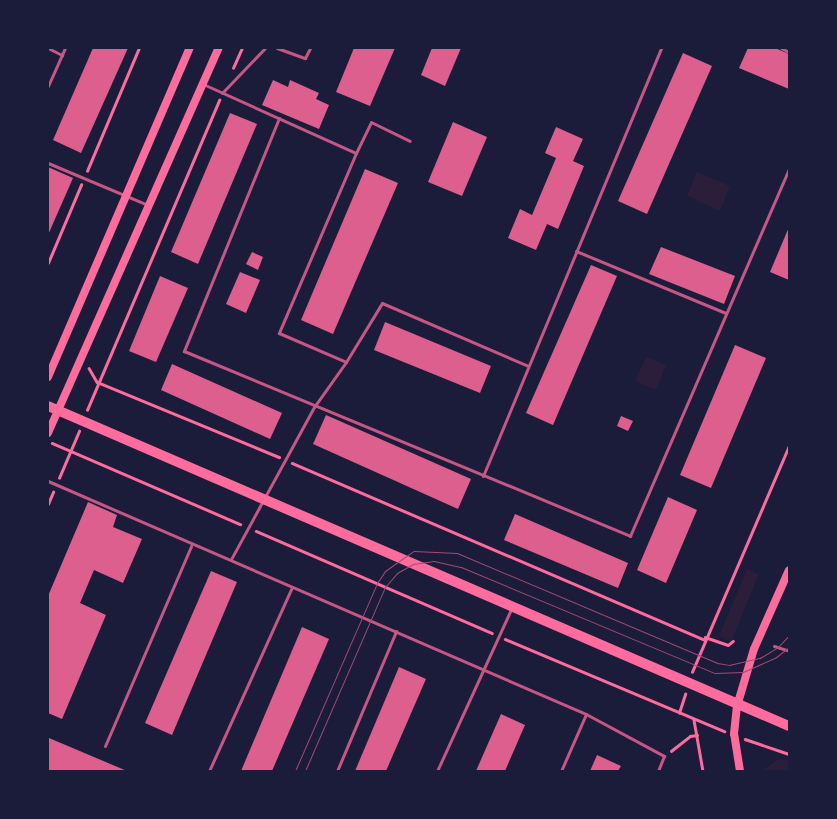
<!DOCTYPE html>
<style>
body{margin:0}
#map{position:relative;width:837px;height:819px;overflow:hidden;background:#1b1b3a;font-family:Inter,sans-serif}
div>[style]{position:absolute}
.green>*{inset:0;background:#2a1e3b}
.building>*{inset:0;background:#dd5f8e}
.path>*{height:2.5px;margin:-1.25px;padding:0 1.25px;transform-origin:1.25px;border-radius:1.25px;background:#ff6b9d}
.service>*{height:3px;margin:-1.5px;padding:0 1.5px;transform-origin:1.5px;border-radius:1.5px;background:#c65784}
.secondary>*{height:8px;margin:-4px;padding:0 4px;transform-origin:4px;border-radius:4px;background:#ff6b9d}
.primary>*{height:10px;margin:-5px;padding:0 5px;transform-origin:5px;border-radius:5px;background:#ff6b9d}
.tram>*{height:1px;margin:-0.5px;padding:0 0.5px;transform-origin:0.5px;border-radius:0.5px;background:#a44b75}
span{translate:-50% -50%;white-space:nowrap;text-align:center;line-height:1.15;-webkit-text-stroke:3.5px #1b1b3a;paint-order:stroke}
.frame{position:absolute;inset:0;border:49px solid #1b1b3a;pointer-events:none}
</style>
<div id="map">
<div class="green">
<div style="clip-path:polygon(697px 172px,730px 186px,720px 211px,687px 196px)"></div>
<div style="clip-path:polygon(646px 357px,666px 365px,656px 390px,635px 381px)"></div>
<div style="clip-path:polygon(747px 569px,759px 574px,731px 642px,719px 636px)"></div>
<div style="clip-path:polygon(779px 759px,789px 760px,789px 771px,761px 771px)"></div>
</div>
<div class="building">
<div style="clip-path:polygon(93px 48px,128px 48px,81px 153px,53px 140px)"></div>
<div style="clip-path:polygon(354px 48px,395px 48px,370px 106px,336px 92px)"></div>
<div style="clip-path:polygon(432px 48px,461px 48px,445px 86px,421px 75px)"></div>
<div style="clip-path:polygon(748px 48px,775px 48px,789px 54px,789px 89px,739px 68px)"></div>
<div style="clip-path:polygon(683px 53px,712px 66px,647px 214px,618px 201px)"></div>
<div style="clip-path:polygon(273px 80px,288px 87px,290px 80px,319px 93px,316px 99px,329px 105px,319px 129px,262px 105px)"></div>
<div style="clip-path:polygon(230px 113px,257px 124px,198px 264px,171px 252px)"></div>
<div style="clip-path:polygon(453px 122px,487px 137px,462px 196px,428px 182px)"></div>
<div style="clip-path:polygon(556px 127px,583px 139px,573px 161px,584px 166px,558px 229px,547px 224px,536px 250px,508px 238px,520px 209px,532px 215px,556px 158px,545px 153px)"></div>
<div style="clip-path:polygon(48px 167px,73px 178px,48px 235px)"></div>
<div style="clip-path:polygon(365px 169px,398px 183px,333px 334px,301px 320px)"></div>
<div style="clip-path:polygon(789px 227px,789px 280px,770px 272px)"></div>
<div style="clip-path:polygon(661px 247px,735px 276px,724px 304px,649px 274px)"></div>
<div style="clip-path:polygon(252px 252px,263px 257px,258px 270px,246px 264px)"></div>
<div style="clip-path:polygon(591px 265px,617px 276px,553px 425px,526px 413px)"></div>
<div style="clip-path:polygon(240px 272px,260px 280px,246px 313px,226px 304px)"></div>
<div style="clip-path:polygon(160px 276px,188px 288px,156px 362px,129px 351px)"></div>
<div style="clip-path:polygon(385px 322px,491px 366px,480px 393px,374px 350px)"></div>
<div style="clip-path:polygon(735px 345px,766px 358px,711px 488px,680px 475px)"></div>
<div style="clip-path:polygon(172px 364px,282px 413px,270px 439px,161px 390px)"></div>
<div style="clip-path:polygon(326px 415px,471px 479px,458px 509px,313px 444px)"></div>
<div style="clip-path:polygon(621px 416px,633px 421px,628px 431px,617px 426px)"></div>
<div style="clip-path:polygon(668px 497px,697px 510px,666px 583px,637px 570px)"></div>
<div style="clip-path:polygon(88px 502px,117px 515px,113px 527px,142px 539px,123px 583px,94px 570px,80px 603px,106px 615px,62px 719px,48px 713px,48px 596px)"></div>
<div style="clip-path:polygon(515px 514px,628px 563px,618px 588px,504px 540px)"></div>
<div style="clip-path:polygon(211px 571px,237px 582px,172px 735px,145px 723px)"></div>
<div style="clip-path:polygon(302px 627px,329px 639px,272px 771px,241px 771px)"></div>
<div style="clip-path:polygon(399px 667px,426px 679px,386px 771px,355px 771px)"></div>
<div style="clip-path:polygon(501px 714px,525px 725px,505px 771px,476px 771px)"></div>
<div style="clip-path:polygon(49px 738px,127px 771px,48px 770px)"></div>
<div style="clip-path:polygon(597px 755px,621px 766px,618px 771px,590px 771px)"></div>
</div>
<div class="path">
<div style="left:233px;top:68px;width:22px;rotate:-66deg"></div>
<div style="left:87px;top:171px;width:134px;rotate:-67.1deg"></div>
<div style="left:48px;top:263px;width:85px;rotate:-67.1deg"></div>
<div style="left:89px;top:368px;width:16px;rotate:60deg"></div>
<div style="left:97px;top:382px;width:197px;rotate:22.4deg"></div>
<div style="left:87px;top:410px;width:337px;rotate:-66.9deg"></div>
<div style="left:52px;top:443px;width:205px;rotate:23.3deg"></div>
<div style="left:292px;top:463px;width:448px;rotate:23.2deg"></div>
<div style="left:59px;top:478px;width:51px;rotate:-66.9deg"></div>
<div style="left:48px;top:504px;width:13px;rotate:-67deg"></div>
<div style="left:256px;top:531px;width:257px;rotate:23.4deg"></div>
<div style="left:705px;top:637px;width:24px;rotate:19deg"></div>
<div style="left:728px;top:645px;width:6px;rotate:-39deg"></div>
<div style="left:505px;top:639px;width:238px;rotate:22.8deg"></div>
<div style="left:692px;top:672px;width:246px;rotate:-66.8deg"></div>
<div style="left:679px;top:713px;width:20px;rotate:-72deg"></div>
<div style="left:694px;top:720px;width:52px;rotate:80deg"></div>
<div style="left:745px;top:739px;width:46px;rotate:18.8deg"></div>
<div style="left:671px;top:751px;width:24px;rotate:-38deg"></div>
<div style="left:690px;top:736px;width:7px;rotate:-8deg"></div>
</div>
<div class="service">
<div style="left:48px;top:48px;width:16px;rotate:27deg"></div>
<div style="left:277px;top:48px;width:30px;rotate:20deg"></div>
<div style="left:305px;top:58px;width:11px;rotate:-63deg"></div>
<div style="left:781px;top:48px;width:9px;rotate:27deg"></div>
<div style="left:203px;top:84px;width:168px;rotate:24.3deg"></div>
<div style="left:356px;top:153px;width:196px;rotate:113.2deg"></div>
<div style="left:279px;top:333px;width:73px;rotate:23.4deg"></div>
<div style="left:346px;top:362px;width:55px;rotate:125.4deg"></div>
<div style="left:314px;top:407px;width:173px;rotate:118.6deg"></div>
<div style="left:48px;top:86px;width:42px;rotate:-65.9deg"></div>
<div style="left:222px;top:93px;width:62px;rotate:-46.3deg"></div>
<div style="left:279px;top:118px;width:252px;rotate:112.2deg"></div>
<div style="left:184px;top:351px;width:483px;rotate:22.5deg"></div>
<div style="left:630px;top:536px;width:401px;rotate:-66.6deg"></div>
<div style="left:356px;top:153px;width:34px;rotate:-64deg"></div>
<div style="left:371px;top:122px;width:43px;rotate:26deg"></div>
<div style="left:48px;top:163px;width:108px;rotate:22.8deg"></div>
<div style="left:576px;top:251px;width:162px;rotate:22.5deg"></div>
<div style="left:346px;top:362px;width:69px;rotate:-58.6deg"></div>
<div style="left:382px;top:303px;width:159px;rotate:23.3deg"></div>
<div style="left:483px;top:476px;width:464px;rotate:-67.4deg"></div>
<div style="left:48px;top:481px;width:586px;rotate:23.42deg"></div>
<div style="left:586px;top:714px;width:89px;rotate:28.3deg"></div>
<div style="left:664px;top:756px;width:16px;rotate:112deg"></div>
<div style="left:774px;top:646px;width:16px;rotate:18deg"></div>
<div style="left:105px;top:746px;width:218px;rotate:-66.7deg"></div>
<div style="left:209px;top:771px;width:200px;rotate:-65.7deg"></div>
<div style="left:337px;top:771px;width:152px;rotate:-67.1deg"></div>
<div style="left:437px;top:771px;width:178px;rotate:-65.4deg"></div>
<div style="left:561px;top:771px;width:62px;rotate:-66.3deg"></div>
</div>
<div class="secondary">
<div style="left:48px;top:377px;width:358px;rotate:-66.7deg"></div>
<div style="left:48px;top:433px;width:421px;rotate:-66.1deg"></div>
<div style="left:740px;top:771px;width:37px;rotate:-99deg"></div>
<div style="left:734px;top:734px;width:28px;rotate:-84deg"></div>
<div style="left:737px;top:706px;width:59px;rotate:-73.4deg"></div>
<div style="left:754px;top:649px;width:86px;rotate:-66.1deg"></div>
</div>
<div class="primary">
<div style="left:48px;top:406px;width:807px;rotate:23.36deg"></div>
</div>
<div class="tram">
<div style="left:295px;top:771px;width:205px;rotate:-66.4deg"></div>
<div style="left:377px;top:583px;width:14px;rotate:-56deg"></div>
<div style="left:385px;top:571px;width:35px;rotate:-35deg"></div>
<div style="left:414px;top:551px;width:43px;rotate:2.7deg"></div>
<div style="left:457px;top:553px;width:282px;rotate:22.9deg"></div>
<div style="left:717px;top:663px;width:12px;rotate:9deg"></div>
<div style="left:729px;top:665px;width:32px;rotate:-13deg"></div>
<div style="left:760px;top:658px;width:21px;rotate:-31deg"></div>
<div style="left:778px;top:647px;width:16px;rotate:-47deg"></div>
<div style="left:305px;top:771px;width:201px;rotate:-66.5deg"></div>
<div style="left:385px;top:587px;width:18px;rotate:-49deg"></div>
<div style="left:397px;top:573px;width:18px;rotate:-29deg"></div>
<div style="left:413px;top:564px;width:21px;rotate:-8deg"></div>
<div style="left:434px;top:561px;width:28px;rotate:13deg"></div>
<div style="left:461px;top:567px;width:275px;rotate:22.7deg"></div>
<div style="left:715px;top:673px;width:28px;rotate:-2deg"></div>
<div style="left:743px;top:672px;width:35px;rotate:-24deg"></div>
<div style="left:775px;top:658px;width:18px;rotate:-38deg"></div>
</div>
<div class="frame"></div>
</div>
